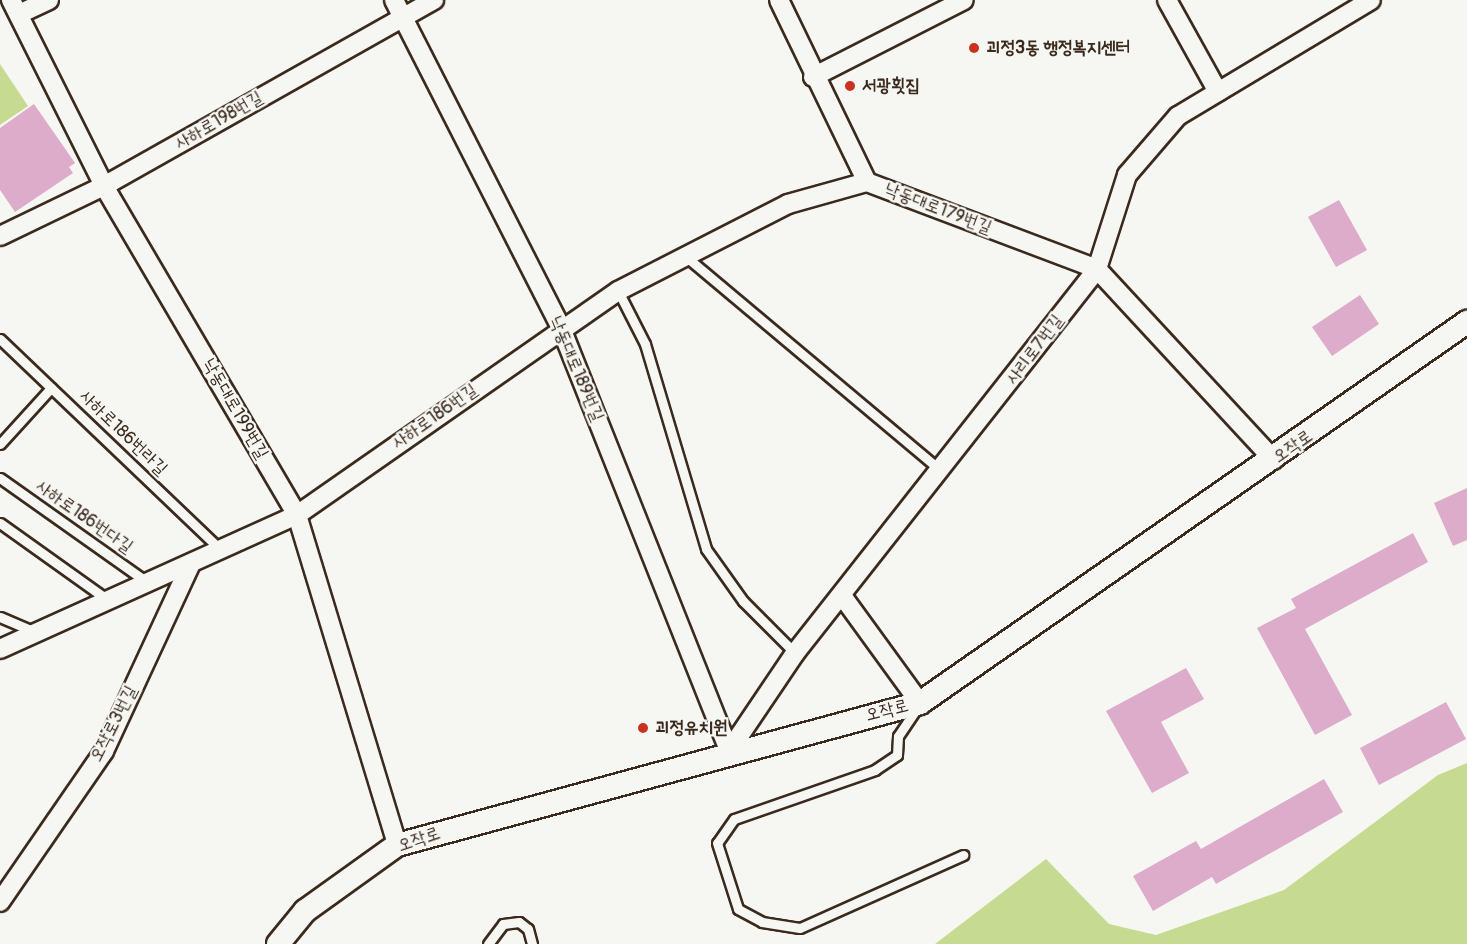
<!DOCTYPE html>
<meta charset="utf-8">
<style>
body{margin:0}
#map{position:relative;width:1467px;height:944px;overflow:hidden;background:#f6f6f2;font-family:Pangolin,"Poor Story",sans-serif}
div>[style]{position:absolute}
.green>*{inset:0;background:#c6db91}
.building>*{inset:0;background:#deaccb}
.roads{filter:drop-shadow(2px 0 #3b2a1e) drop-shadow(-2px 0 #3b2a1e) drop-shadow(0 2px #3b2a1e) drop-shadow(0 -2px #3b2a1e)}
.service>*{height:9px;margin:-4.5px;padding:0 4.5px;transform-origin:4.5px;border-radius:4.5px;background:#f6f6f2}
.minor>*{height:18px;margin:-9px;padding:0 9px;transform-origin:9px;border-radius:9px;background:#f6f6f2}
.tertiary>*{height:22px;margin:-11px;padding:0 11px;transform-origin:11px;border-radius:11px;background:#f6f6f2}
.dots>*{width:16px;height:16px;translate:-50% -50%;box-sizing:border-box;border:3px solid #f6f6f2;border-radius:50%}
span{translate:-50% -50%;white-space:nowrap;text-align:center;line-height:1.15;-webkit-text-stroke:4.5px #f6f6f2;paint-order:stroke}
.poi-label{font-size:18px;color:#3b2a1e;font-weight:700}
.left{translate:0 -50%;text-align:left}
.street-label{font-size:18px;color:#3b2a1e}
</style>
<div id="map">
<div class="green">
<div style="clip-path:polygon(0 64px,28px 106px,0 125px)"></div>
<div style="clip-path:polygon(1467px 763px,1467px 944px,935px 944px,1046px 859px,1109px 924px,1156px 935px,1284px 890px,1438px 775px)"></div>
</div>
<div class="building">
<div style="clip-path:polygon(34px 104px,75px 163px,69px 167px,73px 173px,15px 212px,0 190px,0 128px)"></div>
<div style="clip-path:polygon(1339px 200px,1367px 250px,1336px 267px,1308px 217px)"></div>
<div style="clip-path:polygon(1360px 295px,1379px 324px,1332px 356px,1312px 327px)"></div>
<div style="clip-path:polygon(1467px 488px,1467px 540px,1453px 546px,1434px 503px)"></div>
<div style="clip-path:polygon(1413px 533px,1428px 562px,1305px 629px,1352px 715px,1315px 735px,1257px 628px,1296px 608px,1291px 599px)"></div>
<div style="clip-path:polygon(1186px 668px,1204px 699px,1161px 722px,1189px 773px,1152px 793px,1106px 711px)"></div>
<div style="clip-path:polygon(1446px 702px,1466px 739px,1379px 785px,1360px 748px)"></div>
<div style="clip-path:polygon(1324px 779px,1343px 812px,1216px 884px,1212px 877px,1153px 911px,1133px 876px,1196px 841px,1201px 849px)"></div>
</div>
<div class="roads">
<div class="service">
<div style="left:684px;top:255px;width:334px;rotate:40deg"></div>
<div style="left:618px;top:291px;width:59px;rotate:63deg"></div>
<div style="left:645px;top:344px;width:214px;rotate:73.4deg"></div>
<div style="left:706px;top:549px;width:64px;rotate:54.6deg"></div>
<div style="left:743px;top:601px;width:74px;rotate:45deg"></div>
<div style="left:0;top:339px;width:307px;rotate:43.7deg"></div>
<div style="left:0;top:444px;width:76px;rotate:-47.7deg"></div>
<div style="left:0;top:478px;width:180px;rotate:35.3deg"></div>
<div style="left:0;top:523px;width:133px;rotate:35.5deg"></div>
<div style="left:0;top:617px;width:38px;rotate:23deg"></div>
<div style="left:917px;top:708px;width:34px;rotate:124deg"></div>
<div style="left:898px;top:736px;width:19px;rotate:93deg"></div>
<div style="left:897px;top:755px;width:27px;rotate:146deg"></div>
<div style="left:875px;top:770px;width:149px;rotate:160.8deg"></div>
<div style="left:734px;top:819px;width:29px;rotate:125deg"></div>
<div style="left:717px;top:843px;width:69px;rotate:72.3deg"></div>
<div style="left:738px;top:909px;width:27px;rotate:28deg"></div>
<div style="left:762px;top:922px;width:38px;rotate:9deg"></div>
<div style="left:800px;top:928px;width:179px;rotate:-24.1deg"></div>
<div style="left:488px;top:944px;width:25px;rotate:-53deg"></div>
<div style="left:503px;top:924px;width:16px;rotate:-7deg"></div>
<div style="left:519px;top:922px;width:11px;rotate:38deg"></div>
<div style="left:528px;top:929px;width:16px;rotate:75deg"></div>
</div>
<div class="minor">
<div style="left:11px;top:0;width:208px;rotate:63.4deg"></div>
<div style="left:104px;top:186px;width:381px;rotate:59.6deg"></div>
<div style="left:297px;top:515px;width:345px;rotate:73.1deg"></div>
<div style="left:394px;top:0;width:368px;rotate:63deg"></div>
<div style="left:561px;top:328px;width:455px;rotate:68.3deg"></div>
<div style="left:779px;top:0;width:202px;rotate:64.2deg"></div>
<div style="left:867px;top:182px;width:246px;rotate:20.7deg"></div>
<div style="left:1097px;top:269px;width:260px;rotate:47.2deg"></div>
<div style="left:1167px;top:0;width:105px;rotate:61deg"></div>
<div style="left:19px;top:14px;width:33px;rotate:-25deg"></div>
<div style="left:813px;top:77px;width:169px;rotate:-27deg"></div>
<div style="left:0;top:236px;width:115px;rotate:-25.7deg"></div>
<div style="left:104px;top:186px;width:379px;rotate:-29.4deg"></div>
<div style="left:843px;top:597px;width:131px;rotate:54deg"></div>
<div style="left:0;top:649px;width:326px;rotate:-24.3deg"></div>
<div style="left:297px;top:515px;width:391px;rotate:-34.9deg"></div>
<div style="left:618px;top:291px;width:191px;rotate:-27.1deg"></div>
<div style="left:788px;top:204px;width:82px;rotate:-15.6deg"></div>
<div style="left:729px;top:751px;width:118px;rotate:-56deg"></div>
<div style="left:795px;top:653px;width:489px;rotate:-51.8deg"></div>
<div style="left:1097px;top:269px;width:99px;rotate:-72.3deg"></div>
<div style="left:1127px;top:175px;width:78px;rotate:-49.2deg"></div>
<div style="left:1178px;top:116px;width:225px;rotate:-31deg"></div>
<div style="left:0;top:902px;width:183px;rotate:-55.4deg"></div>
<div style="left:104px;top:751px;width:204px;rotate:-65.1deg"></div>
</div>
<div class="tertiary">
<div style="left:278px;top:944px;width:43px;rotate:-50.7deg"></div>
<div style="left:305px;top:911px;width:113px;rotate:-35.7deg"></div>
<div style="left:397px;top:845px;width:542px;rotate:-15.19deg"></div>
<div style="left:920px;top:703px;width:667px;rotate:-34.86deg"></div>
</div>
</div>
<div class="dots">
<div style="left:974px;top:48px;background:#c8321e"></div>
<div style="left:850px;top:86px;background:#c8321e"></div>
<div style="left:643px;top:728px;background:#c8321e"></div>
</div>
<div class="poi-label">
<span class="left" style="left:986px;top:48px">괴정3동 행정복지센터</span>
<span class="left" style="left:862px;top:86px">서광횟집</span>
<span class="left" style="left:655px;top:728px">괴정유치원</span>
</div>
<div class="street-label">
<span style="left:219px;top:121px;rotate:-30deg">사하로198번길</span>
<span style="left:938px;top:209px;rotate:21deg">낙동대로179번길</span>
<span style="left:1035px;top:350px;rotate:-53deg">사리로7번길</span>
<span style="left:576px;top:369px;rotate:67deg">낙동대로189번길</span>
<span style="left:235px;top:409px;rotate:60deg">낙동대로199번길</span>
<span style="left:435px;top:417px;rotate:-35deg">사하로186번길</span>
<span style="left:123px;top:433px;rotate:44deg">사하로186번라길</span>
<span style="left:1293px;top:447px;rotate:-35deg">오작로</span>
<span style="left:84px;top:517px;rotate:35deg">사하로186번다길</span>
<span style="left:887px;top:711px;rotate:-14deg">오작로</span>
<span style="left:114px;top:724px;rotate:-63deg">오작로3번길</span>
<span style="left:419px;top:840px;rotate:-19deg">오작로</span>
</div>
</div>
